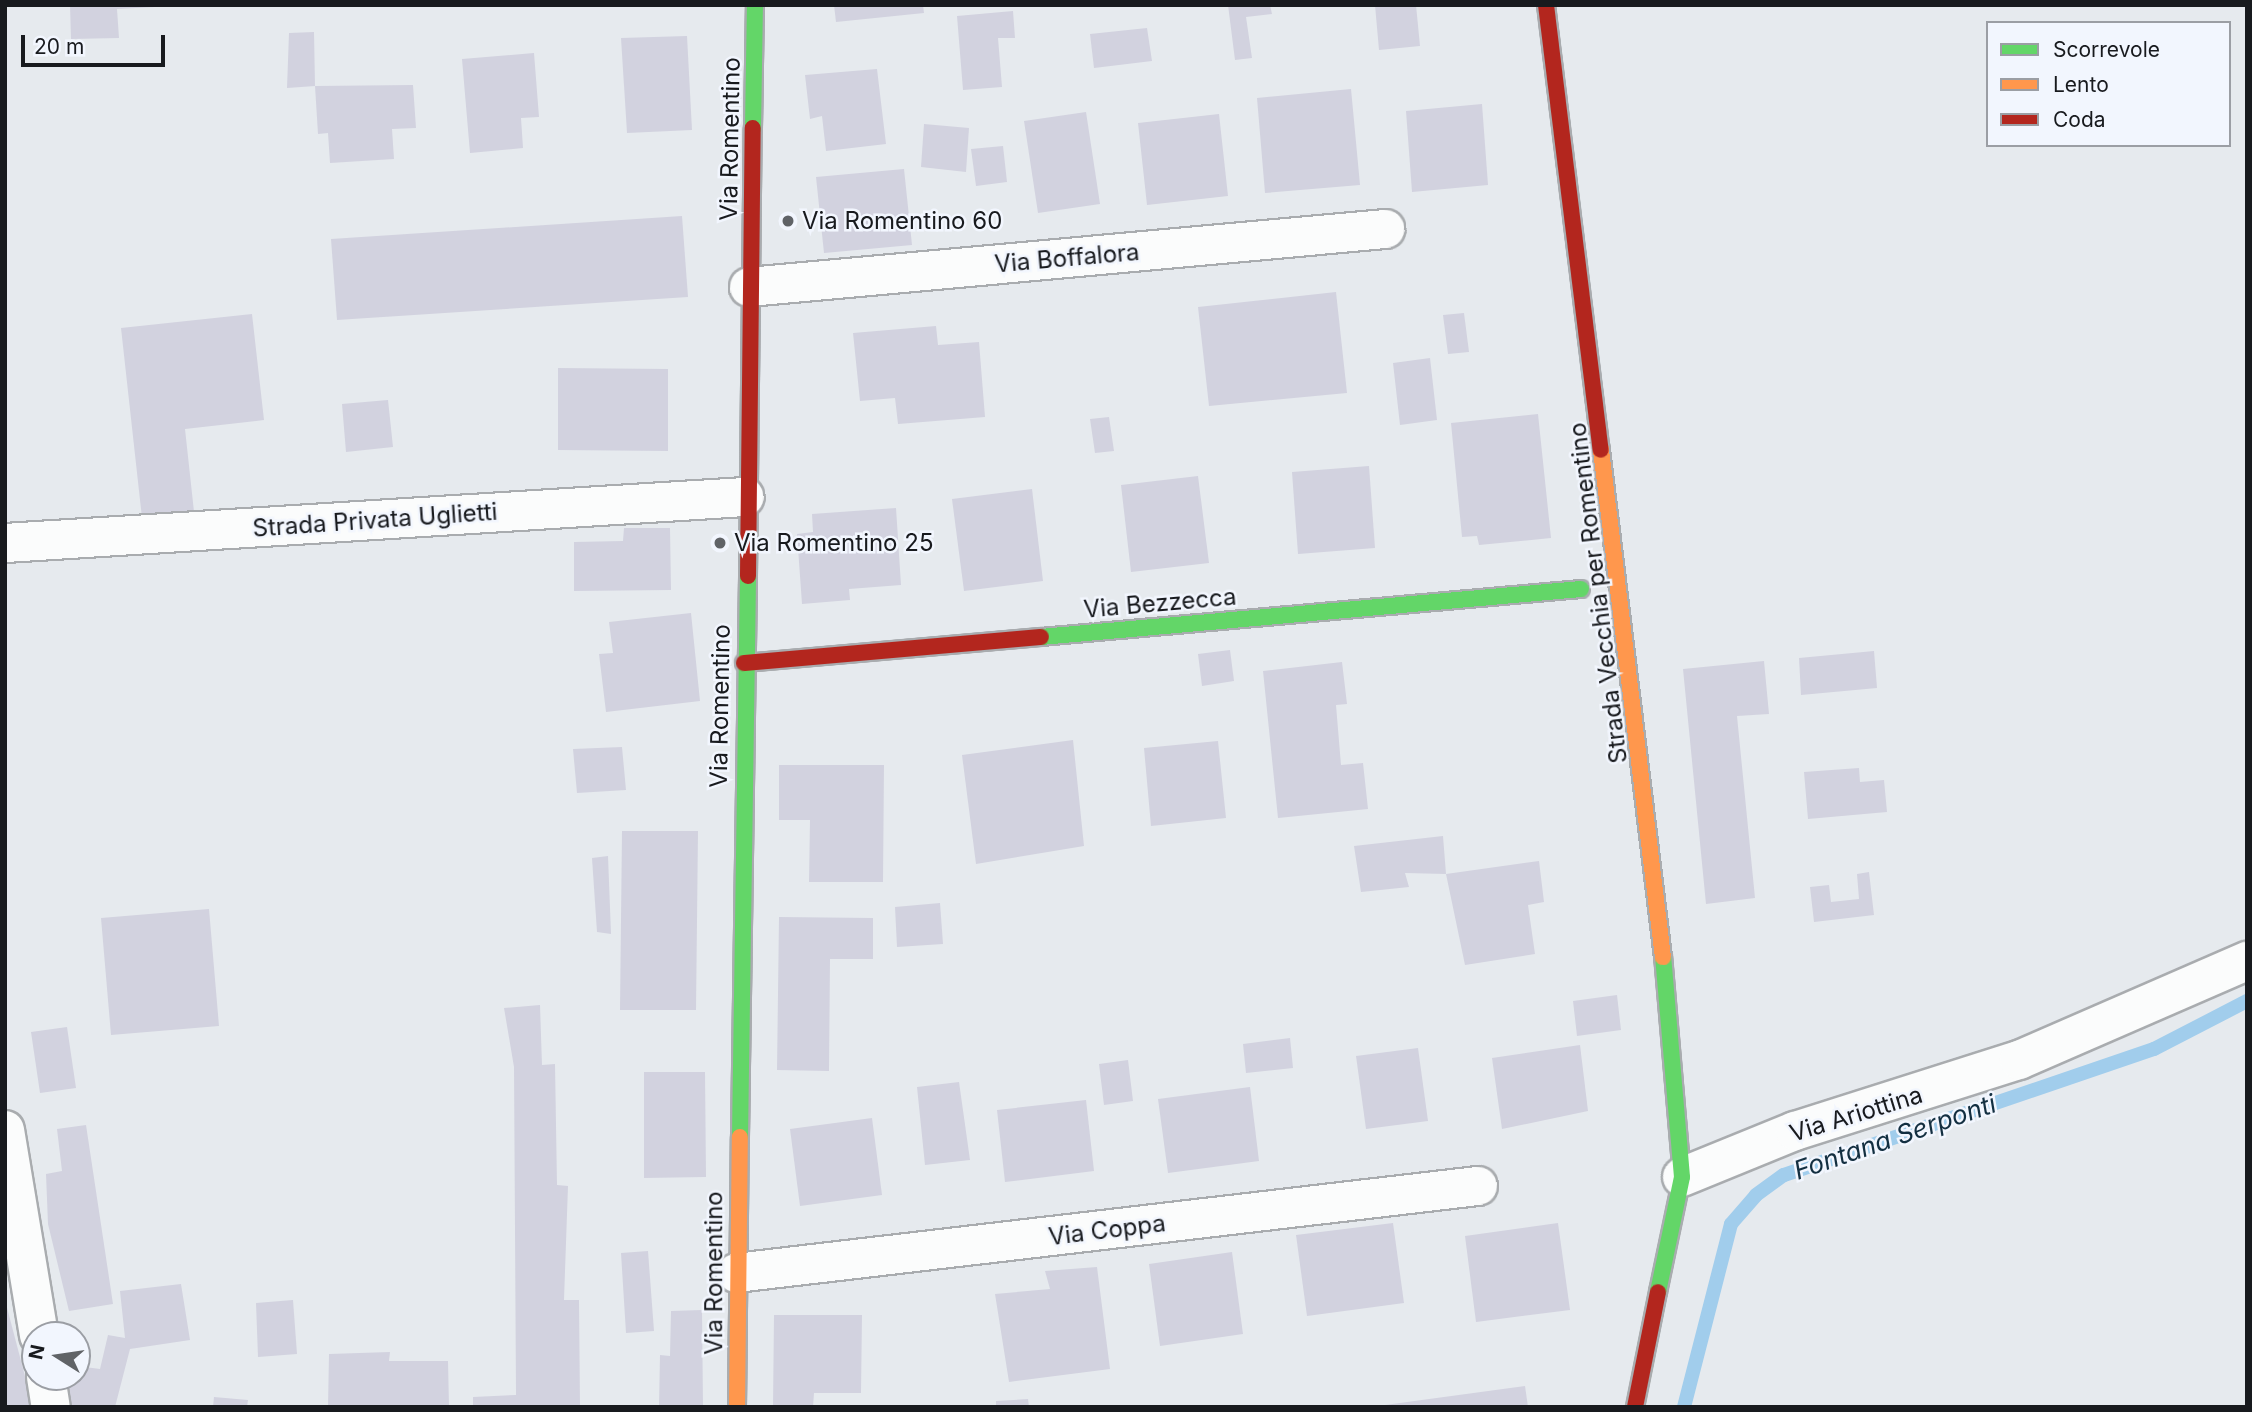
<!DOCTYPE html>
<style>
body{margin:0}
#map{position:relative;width:2252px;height:1412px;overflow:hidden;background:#e6eaee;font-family:Inter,sans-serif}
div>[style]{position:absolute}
.stream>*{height:14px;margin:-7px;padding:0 7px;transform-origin:7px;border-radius:7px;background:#a1cdec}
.building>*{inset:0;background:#d2d2df}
.roads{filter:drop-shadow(2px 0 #a9acaf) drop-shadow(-2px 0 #a9acaf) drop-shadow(0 2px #a9acaf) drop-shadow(0 -2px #a9acaf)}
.street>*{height:38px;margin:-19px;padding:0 19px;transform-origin:19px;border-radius:19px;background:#fbfcfc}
.fast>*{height:16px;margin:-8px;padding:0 8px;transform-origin:8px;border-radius:8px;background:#63d668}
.slow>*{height:16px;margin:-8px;padding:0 8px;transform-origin:8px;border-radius:8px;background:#ff974d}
.jam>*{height:16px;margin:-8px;padding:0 8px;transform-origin:8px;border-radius:8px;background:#b3261e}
.dots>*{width:19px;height:19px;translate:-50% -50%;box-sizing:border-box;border:4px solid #f2f6fe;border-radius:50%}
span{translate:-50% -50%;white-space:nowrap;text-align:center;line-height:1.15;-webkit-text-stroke:5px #f2f6fe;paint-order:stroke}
.street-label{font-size:24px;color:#181a1e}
.poi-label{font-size:24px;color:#181a1e}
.left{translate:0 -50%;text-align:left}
.water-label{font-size:26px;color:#132f41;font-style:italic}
.frame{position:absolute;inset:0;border:7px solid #181a1e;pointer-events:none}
.legend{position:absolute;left:1986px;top:21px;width:245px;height:126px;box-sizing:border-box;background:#f2f6fe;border:2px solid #9b9ea4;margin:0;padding:9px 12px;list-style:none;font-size:21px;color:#181a1e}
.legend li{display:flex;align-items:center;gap:14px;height:35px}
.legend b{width:35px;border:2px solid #9b9ea4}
.north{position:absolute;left:21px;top:1321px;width:70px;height:70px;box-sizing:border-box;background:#f2f6fe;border:2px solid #9b9ea4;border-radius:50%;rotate:282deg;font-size:19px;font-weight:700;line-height:28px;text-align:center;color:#181a1e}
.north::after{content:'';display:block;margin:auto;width:24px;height:32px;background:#606367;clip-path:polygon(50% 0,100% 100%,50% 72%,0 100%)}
.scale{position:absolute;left:21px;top:35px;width:144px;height:32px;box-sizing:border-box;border:4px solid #181a1e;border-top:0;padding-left:9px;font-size:21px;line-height:24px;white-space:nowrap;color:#181a1e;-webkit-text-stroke:5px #f2f6fe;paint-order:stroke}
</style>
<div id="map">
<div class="stream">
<div style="left:1684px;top:1407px;width:189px;rotate:-75.6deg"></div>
<div style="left:1731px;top:1224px;width:38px;rotate:-49deg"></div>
<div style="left:1756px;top:1195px;width:34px;rotate:-36deg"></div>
<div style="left:1784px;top:1175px;width:391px;rotate:-18.8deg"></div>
<div style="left:2154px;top:1049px;width:105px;rotate:-27.3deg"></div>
</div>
<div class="building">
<div style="clip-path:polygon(70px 5px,155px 5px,155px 7px,117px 9px,119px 38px,71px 39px)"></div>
<div style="clip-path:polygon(834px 5px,923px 5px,924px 13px,836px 22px)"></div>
<div style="clip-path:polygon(1228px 5px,1270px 5px,1272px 14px,1246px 17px,1252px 58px,1235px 60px)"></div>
<div style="clip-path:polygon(1375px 5px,1416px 5px,1420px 46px,1379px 50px)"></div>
<div style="clip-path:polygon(1013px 11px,1015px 38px,998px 38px,1002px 87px,963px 90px,957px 16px)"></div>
<div style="clip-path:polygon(1147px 28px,1152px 61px,1094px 68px,1090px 34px)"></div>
<div style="clip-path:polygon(314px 32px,315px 86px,413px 85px,416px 128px,392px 129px,394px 159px,330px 163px,328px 133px,318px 134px,315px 86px,287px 88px,289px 33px)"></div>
<div style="clip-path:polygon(687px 36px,692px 130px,627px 133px,621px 38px)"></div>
<div style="clip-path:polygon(534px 53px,539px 117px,521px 118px,523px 148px,470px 153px,462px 59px)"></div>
<div style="clip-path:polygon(877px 69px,886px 144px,826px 151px,822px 116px,810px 119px,805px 75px)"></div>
<div style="clip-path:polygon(1351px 89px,1360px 185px,1265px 193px,1257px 98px)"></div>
<div style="clip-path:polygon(1482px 104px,1488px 185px,1412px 192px,1406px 111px)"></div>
<div style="clip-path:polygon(1086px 112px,1100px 204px,1038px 213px,1024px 121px)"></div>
<div style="clip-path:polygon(1219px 114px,1228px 196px,1147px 205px,1138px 123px)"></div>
<div style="clip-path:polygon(924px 124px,969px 128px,966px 172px,921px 167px)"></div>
<div style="clip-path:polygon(1003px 146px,1007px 182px,976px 186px,971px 149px)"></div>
<div style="clip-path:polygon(904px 169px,912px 245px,824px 253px,816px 177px)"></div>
<div style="clip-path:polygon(682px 216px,688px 297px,337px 320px,331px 239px)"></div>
<div style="clip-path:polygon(1336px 292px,1347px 393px,1209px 406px,1198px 307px)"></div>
<div style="clip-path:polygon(1464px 313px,1469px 352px,1448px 354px,1443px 315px)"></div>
<div style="clip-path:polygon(252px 314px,264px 420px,185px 429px,195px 521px,143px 527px,121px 328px)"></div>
<div style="clip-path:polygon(936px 326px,938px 345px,979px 342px,985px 417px,898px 424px,895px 398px,860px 401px,853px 333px)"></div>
<div style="clip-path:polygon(1430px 358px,1437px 420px,1400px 425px,1393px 363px)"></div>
<div style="clip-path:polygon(558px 368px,668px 369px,668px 451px,558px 450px)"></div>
<div style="clip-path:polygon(388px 400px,393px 447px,346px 452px,342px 404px)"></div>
<div style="clip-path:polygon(1538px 414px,1551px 538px,1479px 545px,1477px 536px,1462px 537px,1451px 423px)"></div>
<div style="clip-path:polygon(1109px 417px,1114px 451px,1095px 453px,1090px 419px)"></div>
<div style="clip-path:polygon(1369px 466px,1375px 548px,1298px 554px,1292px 472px)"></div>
<div style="clip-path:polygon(1198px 476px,1209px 563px,1131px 572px,1121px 485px)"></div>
<div style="clip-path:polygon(1032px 489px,1043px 581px,964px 591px,952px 499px)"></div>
<div style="clip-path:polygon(896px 508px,901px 585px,849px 589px,850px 600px,802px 604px,797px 534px,813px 532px,812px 514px)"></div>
<div style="clip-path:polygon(624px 528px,670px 528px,671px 590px,574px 591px,574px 542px,623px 541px)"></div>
<div style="clip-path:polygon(691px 613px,700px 701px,606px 712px,599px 654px,613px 653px,609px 622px)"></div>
<div style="clip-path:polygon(1230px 650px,1234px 681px,1202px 686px,1198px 654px)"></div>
<div style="clip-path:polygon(1874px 651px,1877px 688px,1801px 695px,1799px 658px)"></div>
<div style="clip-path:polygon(1764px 661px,1769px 714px,1737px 716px,1755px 898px,1706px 904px,1683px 669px)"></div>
<div style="clip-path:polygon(1342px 662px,1347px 704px,1336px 705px,1341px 765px,1363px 763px,1368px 809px,1278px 818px,1263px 671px)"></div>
<div style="clip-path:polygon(1073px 740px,1084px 846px,976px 864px,962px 755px)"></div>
<div style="clip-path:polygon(1218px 741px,1226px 818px,1151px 826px,1144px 748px)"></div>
<div style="clip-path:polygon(622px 747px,626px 790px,577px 793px,573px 749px)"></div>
<div style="clip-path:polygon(779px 765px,884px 765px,883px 882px,809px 882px,810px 820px,779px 820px)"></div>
<div style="clip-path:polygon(1859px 768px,1860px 782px,1884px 780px,1887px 812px,1808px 819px,1804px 772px)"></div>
<div style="clip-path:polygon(622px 831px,698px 831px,696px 1010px,620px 1010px)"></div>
<div style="clip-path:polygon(1443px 836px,1446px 874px,1405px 873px,1409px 887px,1361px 892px,1354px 846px)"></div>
<div style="clip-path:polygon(608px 856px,611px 934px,597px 932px,592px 858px)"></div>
<div style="clip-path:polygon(1539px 861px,1544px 902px,1528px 905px,1535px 954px,1465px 965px,1446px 874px)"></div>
<div style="clip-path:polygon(1869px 872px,1874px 915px,1814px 922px,1810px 887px,1829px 885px,1831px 902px,1859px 899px,1857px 874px)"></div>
<div style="clip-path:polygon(940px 903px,943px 944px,897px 947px,895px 907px)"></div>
<div style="clip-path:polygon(209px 909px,219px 1026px,111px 1035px,101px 918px)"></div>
<div style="clip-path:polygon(779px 917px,873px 918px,873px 959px,830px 959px,829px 1071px,777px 1070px)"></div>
<div style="clip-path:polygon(1617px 995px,1621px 1030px,1577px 1036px,1573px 1001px)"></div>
<div style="clip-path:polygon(540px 1005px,542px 1065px,555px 1064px,557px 1185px,568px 1186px,564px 1300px,579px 1300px,580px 1407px,473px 1407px,473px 1397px,516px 1395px,514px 1067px,504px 1008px)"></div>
<div style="clip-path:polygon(67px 1027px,76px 1088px,40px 1093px,31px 1032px)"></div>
<div style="clip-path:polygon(1290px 1038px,1293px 1068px,1246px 1073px,1243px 1044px)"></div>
<div style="clip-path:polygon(1580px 1045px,1588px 1111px,1502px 1129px,1492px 1058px)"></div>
<div style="clip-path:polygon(1418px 1048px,1428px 1121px,1366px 1129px,1356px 1056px)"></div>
<div style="clip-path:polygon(1128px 1060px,1133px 1101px,1104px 1105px,1099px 1064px)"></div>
<div style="clip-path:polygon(644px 1072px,705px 1072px,706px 1177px,644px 1178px)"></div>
<div style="clip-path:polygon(959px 1082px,970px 1160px,925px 1165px,917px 1087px)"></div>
<div style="clip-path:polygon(1250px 1087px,1259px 1161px,1168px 1173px,1158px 1099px)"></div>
<div style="clip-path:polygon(1086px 1100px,1094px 1171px,1005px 1182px,997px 1110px)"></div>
<div style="clip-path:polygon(872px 1118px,882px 1195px,800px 1206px,790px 1129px)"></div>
<div style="clip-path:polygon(86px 1125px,113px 1304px,69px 1311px,48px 1224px,46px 1174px,62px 1171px,57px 1129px)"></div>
<div style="clip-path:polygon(1393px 1223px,1404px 1303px,1307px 1316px,1296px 1235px)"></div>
<div style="clip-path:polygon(1558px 1223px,1570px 1310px,1476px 1322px,1465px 1236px)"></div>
<div style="clip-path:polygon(648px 1251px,654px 1331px,626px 1333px,621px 1253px)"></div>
<div style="clip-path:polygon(1232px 1252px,1243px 1334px,1160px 1346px,1149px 1264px)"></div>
<div style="clip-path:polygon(1097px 1267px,1110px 1369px,1009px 1382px,995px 1294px,1050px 1289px,1045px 1271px)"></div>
<div style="clip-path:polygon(181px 1284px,190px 1340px,130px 1349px,115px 1407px,54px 1407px,66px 1377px,77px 1377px,77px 1366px,100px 1369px,108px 1335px,125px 1338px,120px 1291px)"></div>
<div style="clip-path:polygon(5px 1300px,26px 1380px,30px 1407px,5px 1407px)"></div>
<div style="clip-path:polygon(293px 1300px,297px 1354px,258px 1357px,256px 1303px)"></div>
<div style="clip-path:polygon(702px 1310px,703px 1407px,659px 1407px,660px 1355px,670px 1356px,671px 1311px)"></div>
<div style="clip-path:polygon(774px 1315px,862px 1315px,861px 1393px,814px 1393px,813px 1407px,773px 1407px)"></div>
<div style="clip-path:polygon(390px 1352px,389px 1361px,448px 1361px,449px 1407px,328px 1407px,329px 1354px)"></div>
<div style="clip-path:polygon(1525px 1386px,1528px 1407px,1386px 1407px,1385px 1405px)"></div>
<div style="clip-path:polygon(214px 1397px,248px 1400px,247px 1407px,213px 1407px)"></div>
<div style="clip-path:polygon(1028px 1399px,1029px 1407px,996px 1407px,996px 1401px)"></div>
</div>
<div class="roads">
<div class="street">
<div style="left:749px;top:287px;width:639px;rotate:-5.21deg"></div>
<div style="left:5px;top:543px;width:741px;rotate:-3.56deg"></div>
<div style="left:5px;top:1130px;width:208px;rotate:80.6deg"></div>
<div style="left:1682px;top:1177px;width:122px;rotate:-22.2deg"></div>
<div style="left:1795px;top:1131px;width:235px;rotate:-17.6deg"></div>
<div style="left:2019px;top:1060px;width:249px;rotate:-23.5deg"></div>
<div style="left:736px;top:1273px;width:747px;rotate:-6.69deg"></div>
<div style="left:46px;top:1377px;width:30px;rotate:81deg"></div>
</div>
<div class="fast">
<div style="left:753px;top:128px;width:123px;rotate:-89.1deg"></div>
<div style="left:1041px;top:637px;width:542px;rotate:-5.08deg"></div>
<div style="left:740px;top:1137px;width:561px;rotate:-89.18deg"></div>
<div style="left:1658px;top:1292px;width:117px;rotate:-78.2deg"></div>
<div style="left:1682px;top:1177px;width:221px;rotate:-94.9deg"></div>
</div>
<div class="slow">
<div style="left:1601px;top:450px;width:511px;rotate:83.03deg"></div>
<div style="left:737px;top:1407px;width:270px;rotate:-89.4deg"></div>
</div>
<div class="jam">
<div style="left:1546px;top:5px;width:448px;rotate:83deg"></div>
<div style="left:748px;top:576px;width:448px;rotate:-89.4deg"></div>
<div style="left:744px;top:663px;width:298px;rotate:-5deg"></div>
<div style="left:1635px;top:1407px;width:117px;rotate:-78.7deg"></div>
</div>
</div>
<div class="dots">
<div style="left:788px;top:221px;background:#606367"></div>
<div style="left:720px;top:543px;background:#606367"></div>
</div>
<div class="street-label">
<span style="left:730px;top:139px;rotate:-89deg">Via Romentino</span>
<span style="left:1067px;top:258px;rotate:-5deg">Via Boffalora</span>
<span style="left:375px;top:520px;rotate:-4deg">Strada Privata Uglietti</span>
<span style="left:1598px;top:593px;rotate:-97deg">Strada Vecchia per Romentino</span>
<span style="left:1160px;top:603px;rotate:-5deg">Via Bezzecca</span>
<span style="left:720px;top:706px;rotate:-89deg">Via Romentino</span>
<span style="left:1856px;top:1114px;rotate:-17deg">Via Ariottina</span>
<span style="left:1107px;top:1230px;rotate:-7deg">Via Coppa</span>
<span style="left:714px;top:1273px;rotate:-90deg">Via Romentino</span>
</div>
<div class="poi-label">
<span class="left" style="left:802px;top:221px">Via Romentino 60</span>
<span class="left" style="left:734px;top:543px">Via Romentino 25</span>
</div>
<div class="water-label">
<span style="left:1895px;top:1137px;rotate:-19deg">Fontana Serponti</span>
</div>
<div class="frame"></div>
<ul class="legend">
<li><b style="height:9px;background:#63d668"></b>Scorrevole</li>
<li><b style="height:9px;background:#ff974d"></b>Lento</li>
<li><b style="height:9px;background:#b3261e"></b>Coda</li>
</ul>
<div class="north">N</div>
<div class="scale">20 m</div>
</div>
